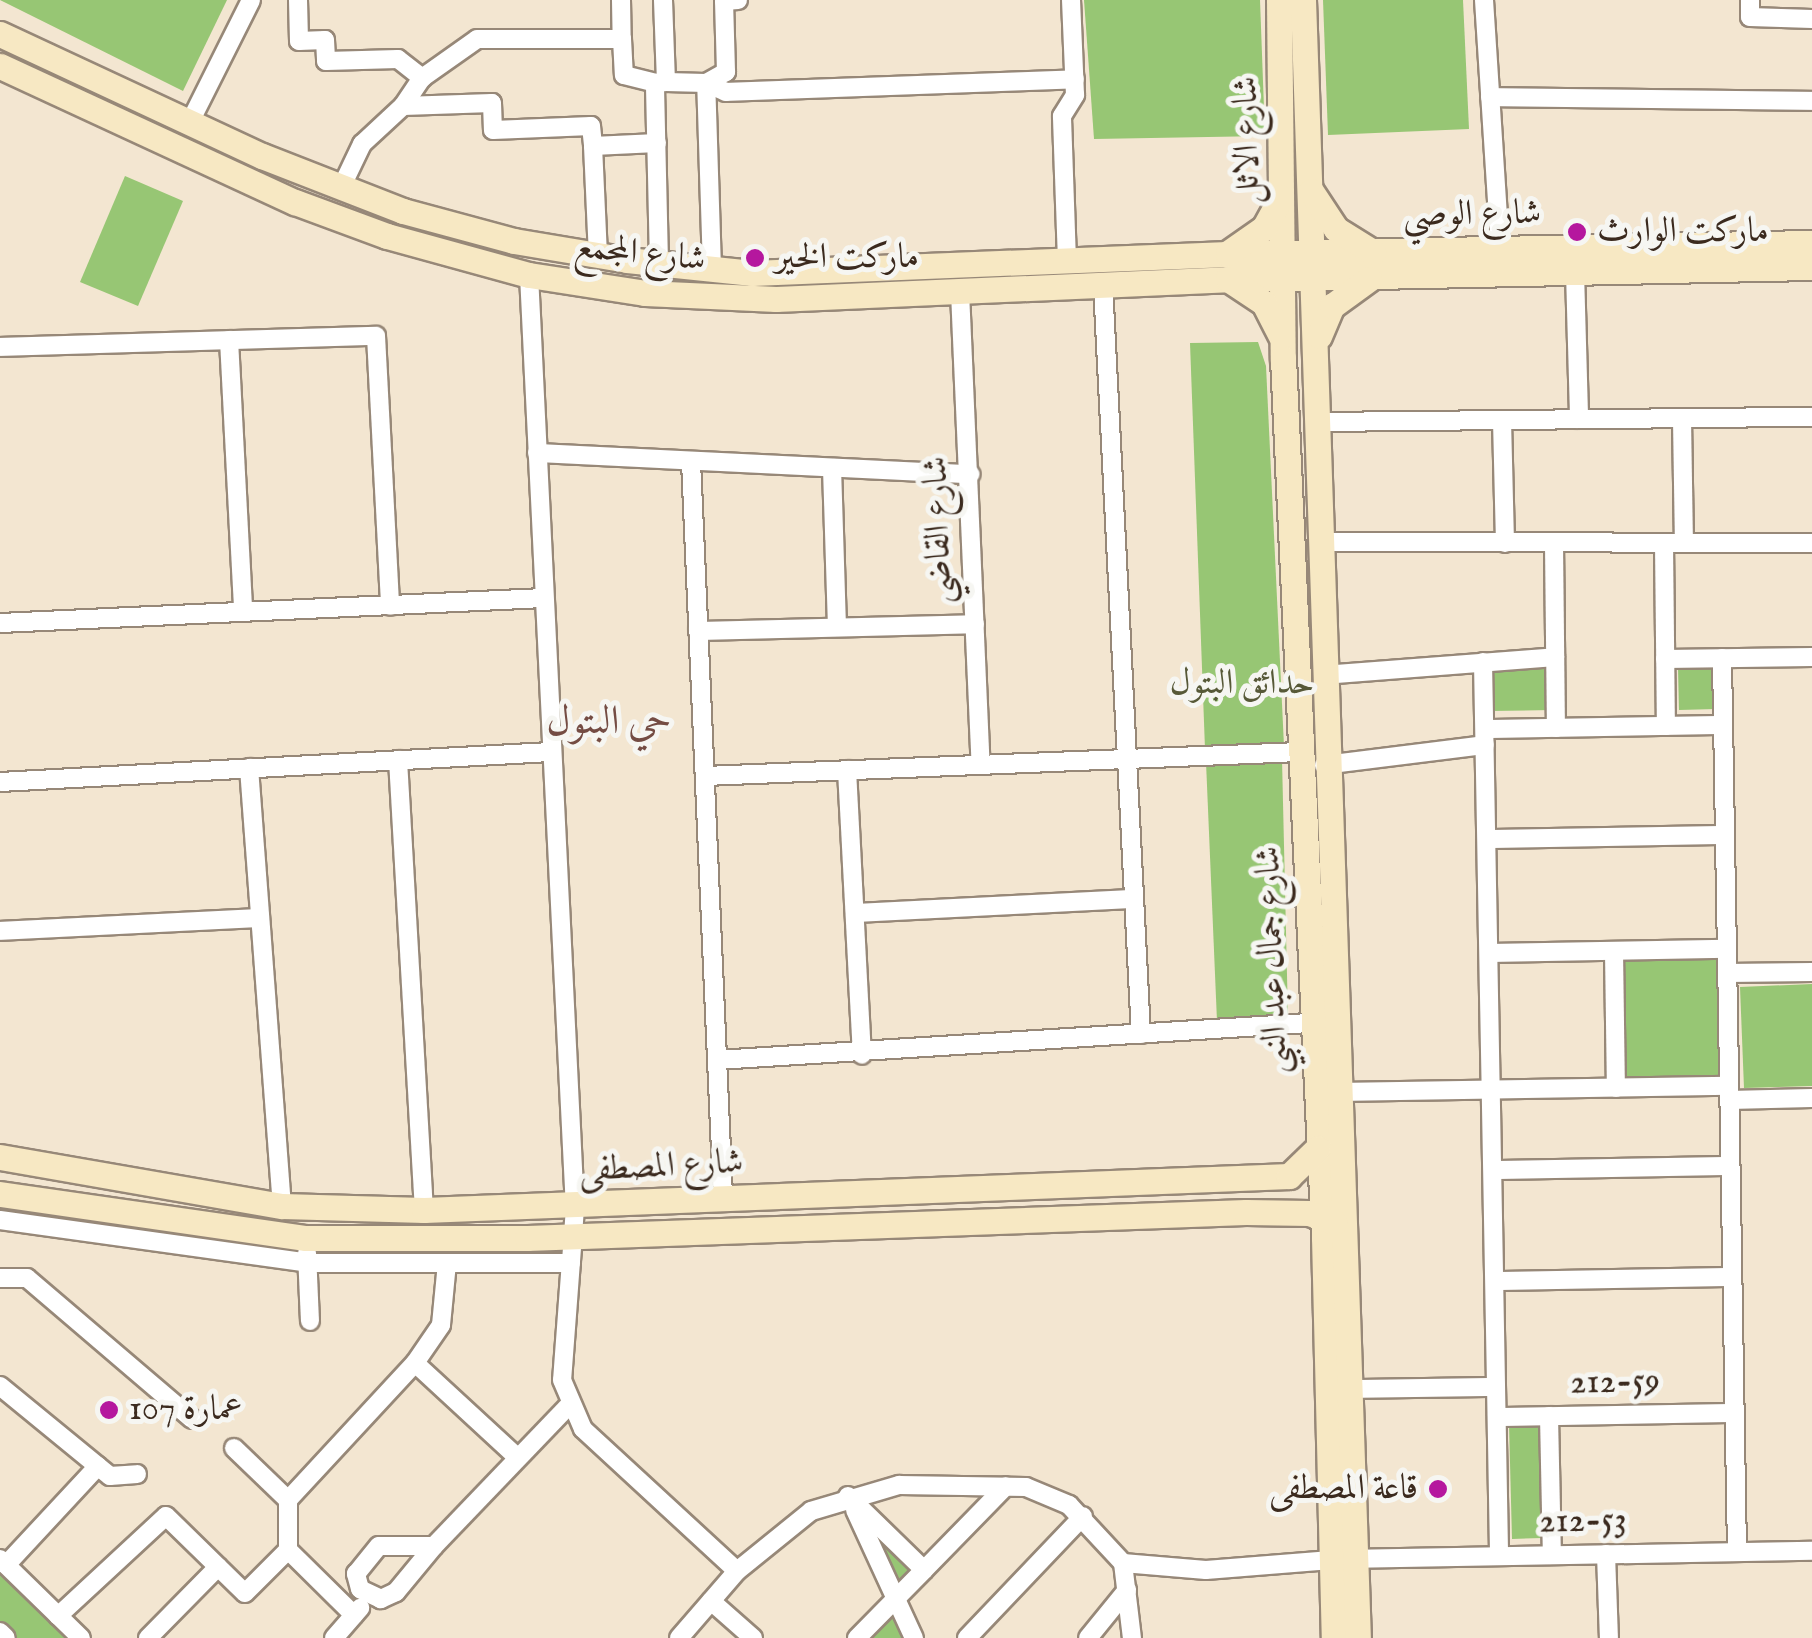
<!DOCTYPE html>
<meta charset="utf-8">
<style>
body{margin:0}
#map{position:relative;width:1812px;height:1638px;overflow:hidden;background:#f3e6d1;font-family:"IM FELL English",Amiri,serif}
div>[style]{position:absolute}
.green>*{inset:0;background:#97c674}
.roads{filter:drop-shadow(2px 0 #978878) drop-shadow(-2px 0 #978878) drop-shadow(0 2px #978878) drop-shadow(0 -2px #978878)}
.street>*{height:18px;margin:-9px;padding:0 9px;transform-origin:9px;border-radius:9px;background:#fff}
.secondary>*{height:25px;margin:-12.5px;padding:0 12.5px;transform-origin:12.5px;border-radius:12.5px;background:#f7e8c3}
.dots>*{width:28px;height:28px;translate:-50% -50%;box-sizing:border-box;border:5px solid #f6f6f2;border-radius:50%}
span{translate:-50% -50%;white-space:nowrap;text-align:center;line-height:1.15;-webkit-text-stroke:10px #f6f6f2;paint-order:stroke}
.street-label{font-size:35px;color:#3b2a1e}
.poi-label{font-size:35px;color:#3b2a1e}
.left{translate:0 -50%;text-align:left}
.right{translate:-100% -50%;text-align:right}
.park-label{font-size:35px;color:#575938}
.quarter-label{font-size:40px;color:#744c43}
</style>
<div id="map">
<div class="green">
<div style="clip-path:polygon(0 0,227px 0,183px 91px)"></div>
<div style="clip-path:polygon(1084px 0,1260px 0,1265px 136px,1094px 139px)"></div>
<div style="clip-path:polygon(1323px 0,1463px 0,1469px 129px,1328px 135px)"></div>
<div style="clip-path:polygon(125px 176px,183px 201px,138px 306px,80px 282px)"></div>
<div style="clip-path:polygon(1258px 342px,1266px 366px,1284px 746px,1205px 749px,1190px 343px)"></div>
<div style="clip-path:polygon(1551px 664px,1552px 710px,1490px 711px,1489px 665px)"></div>
<div style="clip-path:polygon(1715px 667px,1716px 709px,1679px 710px,1678px 668px)"></div>
<div style="clip-path:polygon(1282px 759px,1288px 1018px,1217px 1021px,1206px 762px)"></div>
<div style="clip-path:polygon(1717px 956px,1721px 1078px,1624px 1080px,1621px 958px)"></div>
<div style="clip-path:polygon(1812px 984px,1812px 1086px,1744px 1088px,1740px 987px)"></div>
<div style="clip-path:polygon(1539px 1423px,1542px 1538px,1512px 1539px,1509px 1424px)"></div>
<div style="clip-path:polygon(848px 1496px,924px 1570px,898px 1597px,914px 1638px,857px 1638px,898px 1597px)"></div>
<div style="clip-path:polygon(0 1558px,81px 1638px,10px 1638px,0 1628px)"></div>
</div>
<div class="roads">
<div class="street">
<div style="left:298px;top:0;width:41px;rotate:88.6deg"></div>
<div style="left:299px;top:41px;width:26px;rotate:-2deg"></div>
<div style="left:325px;top:40px;width:21px;rotate:87deg"></div>
<div style="left:326px;top:61px;width:72px;rotate:-1.6deg"></div>
<div style="left:398px;top:59px;width:31px;rotate:38deg"></div>
<div style="left:621px;top:0;width:39px;rotate:89deg"></div>
<div style="left:1484px;top:0;width:250px;rotate:86.3deg"></div>
<div style="left:1750px;top:0;width:17px;rotate:90deg"></div>
<div style="left:1750px;top:17px;width:62px;rotate:1.8deg"></div>
<div style="left:666px;top:82px;width:40px;rotate:1.4deg"></div>
<div style="left:706px;top:83px;width:23px;rotate:-29deg"></div>
<div style="left:726px;top:72px;width:71px;rotate:-91.6deg"></div>
<div style="left:724px;top:1px;width:14px;rotate:-4deg"></div>
<div style="left:1490px;top:97px;width:322px;rotate:0.7deg"></div>
<div style="left:403px;top:106px;width:34px;rotate:-56deg"></div>
<div style="left:422px;top:78px;width:67px;rotate:-35.3deg"></div>
<div style="left:477px;top:39px;width:145px"></div>
<div style="left:622px;top:39px;width:36px;rotate:87deg"></div>
<div style="left:624px;top:75px;width:32px;rotate:14deg"></div>
<div style="left:190px;top:122px;width:136px;rotate:-63.4deg"></div>
<div style="left:341px;top:188px;width:49px;rotate:-64.5deg"></div>
<div style="left:362px;top:144px;width:56px;rotate:-42.8deg"></div>
<div style="left:403px;top:106px;width:89px;rotate:-1.9deg"></div>
<div style="left:492px;top:103px;width:27px;rotate:88deg"></div>
<div style="left:493px;top:130px;width:98px;rotate:-2.3deg"></div>
<div style="left:591px;top:126px;width:20px;rotate:84deg"></div>
<div style="left:598px;top:256px;width:110px;rotate:-92.6deg"></div>
<div style="left:593px;top:146px;width:64px;rotate:-2.7deg"></div>
<div style="left:1067px;top:261px;width:145px;rotate:-92deg"></div>
<div style="left:1062px;top:116px;width:25px;rotate:-58deg"></div>
<div style="left:1075px;top:95px;width:95px;rotate:-92.4deg"></div>
<div style="left:659px;top:263px;width:180px;rotate:-91.3deg"></div>
<div style="left:655px;top:83px;width:11px;rotate:-5deg"></div>
<div style="left:666px;top:82px;width:82px;rotate:-92.1deg"></div>
<div style="left:712px;top:269px;width:186px;rotate:-91.8deg"></div>
<div style="left:706px;top:83px;width:22px;rotate:24deg"></div>
<div style="left:726px;top:92px;width:349px;rotate:-2.1deg"></div>
<div style="left:1575px;top:272px;width:147px;rotate:88.4deg"></div>
<div style="left:529px;top:275px;width:934px;rotate:87.18deg"></div>
<div style="left:575px;top:1208px;width:172px;rotate:94.3deg"></div>
<div style="left:562px;top:1380px;width:53px;rotate:66.8deg"></div>
<div style="left:583px;top:1429px;width:209px;rotate:42.7deg"></div>
<div style="left:1103px;top:285px;width:750px;rotate:87.1deg"></div>
<div style="left:960px;top:292px;width:473px;rotate:87.5deg"></div>
<div style="left:229px;top:340px;width:271px;rotate:87deg"></div>
<div style="left:0;top:347px;width:376px;rotate:-1.7deg"></div>
<div style="left:376px;top:336px;width:270px;rotate:87deg"></div>
<div style="left:1682px;top:419px;width:124px;rotate:89.1deg"></div>
<div style="left:1502px;top:420px;width:123px;rotate:88.6deg"></div>
<div style="left:1317px;top:422px;width:495px;rotate:-0.6deg"></div>
<div style="left:537px;top:453px;width:434px;rotate:2.8deg"></div>
<div style="left:691px;top:461px;width:738px;rotate:87.51deg"></div>
<div style="left:832px;top:468px;width:159px;rotate:88.2deg"></div>
<div style="left:1320px;top:542px;width:492px;rotate:0.1deg"></div>
<div style="left:1554px;top:543px;width:185px;rotate:89.4deg"></div>
<div style="left:1664px;top:543px;width:183px;rotate:89.4deg"></div>
<div style="left:0;top:623px;width:545px;rotate:-2.63deg"></div>
<div style="left:698px;top:631px;width:277px;rotate:-1.4deg"></div>
<div style="left:1722px;top:658px;width:894px;rotate:89.04deg"></div>
<div style="left:1665px;top:659px;width:147px;rotate:-0.8deg"></div>
<div style="left:1483px;top:662px;width:894px;rotate:88.97deg"></div>
<div style="left:1323px;top:675px;width:233px;rotate:-4.4deg"></div>
<div style="left:1485px;top:729px;width:238px;rotate:-1deg"></div>
<div style="left:398px;top:760px;width:451px;rotate:86.7deg"></div>
<div style="left:1324px;top:765px;width:162px;rotate:-7.1deg"></div>
<div style="left:249px;top:768px;width:439px;rotate:85.7deg"></div>
<div style="left:847px;top:770px;width:285px;rotate:87deg"></div>
<div style="left:705px;top:776px;width:596px;rotate:-2.31deg"></div>
<div style="left:0;top:782px;width:552px;rotate:-3.12deg"></div>
<div style="left:1487px;top:839px;width:238px;rotate:-1deg"></div>
<div style="left:855px;top:913px;width:277px;rotate:-2.9deg"></div>
<div style="left:0;top:931px;width:260px;rotate:-2.9deg"></div>
<div style="left:1614px;top:951px;width:137px;rotate:89.2deg"></div>
<div style="left:1489px;top:953px;width:238px;rotate:-1deg"></div>
<div style="left:1727px;top:973px;width:85px;rotate:-0.7deg"></div>
<div style="left:717px;top:1060px;width:593px;rotate:-3.58deg"></div>
<div style="left:1337px;top:1092px;width:392px;rotate:-0.9deg"></div>
<div style="left:1729px;top:1100px;width:83px;rotate:-1.4deg"></div>
<div style="left:1493px;top:1170px;width:237px;rotate:-1deg"></div>
<div style="left:0;top:1220px;width:311px;rotate:7.9deg"></div>
<div style="left:308px;top:1263px;width:263px"></div>
<div style="left:307px;top:1253px;width:68px;rotate:87.5deg"></div>
<div style="left:0;top:1278px;width:27px"></div>
<div style="left:27px;top:1278px;width:217px;rotate:40.5deg"></div>
<div style="left:1495px;top:1281px;width:237px;rotate:-1deg"></div>
<div style="left:415px;top:1363px;width:46px;rotate:-55.6deg"></div>
<div style="left:441px;top:1325px;width:62px;rotate:-84.5deg"></div>
<div style="left:0;top:1386px;width:142px;rotate:39.3deg"></div>
<div style="left:110px;top:1476px;width:27px;rotate:-4deg"></div>
<div style="left:1352px;top:1389px;width:144px;rotate:-0.8deg"></div>
<div style="left:1549px;top:1416px;width:139px;rotate:88.8deg"></div>
<div style="left:1497px;top:1417px;width:238px;rotate:-1deg"></div>
<div style="left:234px;top:1448px;width:75px;rotate:43.9deg"></div>
<div style="left:848px;top:1496px;width:106px;rotate:44.2deg"></div>
<div style="left:924px;top:1570px;width:117px;rotate:-45.7deg"></div>
<div style="left:855px;top:1510px;width:141px;rotate:65.3deg"></div>
<div style="left:434px;top:1546px;width:60px;rotate:129.6deg"></div>
<div style="left:396px;top:1592px;width:17px;rotate:155deg"></div>
<div style="left:381px;top:1599px;width:23px;rotate:-155deg"></div>
<div style="left:360px;top:1589px;width:16px;rotate:-105deg"></div>
<div style="left:356px;top:1574px;width:36px;rotate:-51deg"></div>
<div style="left:379px;top:1546px;width:55px"></div>
<div style="left:434px;top:1546px;width:195px;rotate:-46.2deg"></div>
<div style="left:1606px;top:1554px;width:84px;rotate:88deg"></div>
<div style="left:0;top:1559px;width:113px;rotate:44.3deg"></div>
<div style="left:1123px;top:1563px;width:83px;rotate:4.8deg"></div>
<div style="left:1206px;top:1570px;width:138px;rotate:-4.6deg"></div>
<div style="left:1344px;top:1559px;width:468px;rotate:-1deg"></div>
<div style="left:6px;top:1565px;width:135px;rotate:-47.1deg"></div>
<div style="left:711px;top:1601px;width:56px;rotate:41.4deg"></div>
<div style="left:354px;top:1615px;width:93px;rotate:-135.4deg"></div>
<div style="left:288px;top:1550px;width:50px;rotate:-90deg"></div>
<div style="left:288px;top:1500px;width:187px;rotate:-47.2deg"></div>
<div style="left:415px;top:1363px;width:140px;rotate:42.7deg"></div>
<div style="left:58px;top:1616px;width:147px;rotate:-42.8deg"></div>
<div style="left:166px;top:1516px;width:110px;rotate:44.3deg"></div>
<div style="left:245px;top:1593px;width:61px;rotate:-45deg"></div>
<div style="left:0;top:1632px;width:8px;rotate:45deg"></div>
<div style="left:148px;top:1638px;width:100px;rotate:-45.4deg"></div>
<div style="left:334px;top:1638px;width:40px;rotate:-49deg"></div>
<div style="left:679px;top:1638px;width:89px;rotate:-49.1deg"></div>
<div style="left:737px;top:1571px;width:95px;rotate:-39deg"></div>
<div style="left:811px;top:1511px;width:92px;rotate:-16.5deg"></div>
<div style="left:899px;top:1485px;width:127px;rotate:0.9deg"></div>
<div style="left:1026px;top:1487px;width:47px;rotate:22.7deg"></div>
<div style="left:1069px;top:1505px;width:79px;rotate:47deg"></div>
<div style="left:1123px;top:1563px;width:76px;rotate:83.2deg"></div>
<div style="left:857px;top:1638px;width:95px;rotate:-45.4deg"></div>
<div style="left:967px;top:1638px;width:168px;rotate:-46.4deg"></div>
<div style="left:1088px;top:1638px;width:62px;rotate:-50.9deg"></div>
</div>
<div class="secondary">
<div style="left:1279px;top:0;width:358px;rotate:89.4deg"></div>
<div style="left:1283px;top:358px;width:880px;rotate:87.33deg"></div>
<div style="left:1324px;top:1237px;width:401px;rotate:88.6deg"></div>
<div style="left:1303px;top:0;width:1639px;rotate:88.08deg"></div>
<div style="left:0;top:34px;width:289px;rotate:25deg"></div>
<div style="left:262px;top:156px;width:151px;rotate:21.3deg"></div>
<div style="left:403px;top:211px;width:115px;rotate:15.1deg"></div>
<div style="left:514px;top:241px;width:115px;rotate:9.5deg"></div>
<div style="left:627px;top:260px;width:126px;rotate:5.9deg"></div>
<div style="left:752px;top:273px;width:476px;rotate:-2.3deg"></div>
<div style="left:1228px;top:254px;width:584px;rotate:-1.08deg"></div>
<div style="left:0;top:66px;width:325px;rotate:24.8deg"></div>
<div style="left:295px;top:202px;width:98px;rotate:20.3deg"></div>
<div style="left:387px;top:236px;width:147px;rotate:15.4deg"></div>
<div style="left:529px;top:275px;width:117px;rotate:8.8deg"></div>
<div style="left:645px;top:293px;width:131px;rotate:2.6deg"></div>
<div style="left:776px;top:299px;width:452px;rotate:-2.5deg"></div>
<div style="left:1228px;top:279px;width:584px;rotate:-1.18deg"></div>
<div style="left:1311px;top:191px;width:45px;rotate:56.7deg"></div>
<div style="left:1336px;top:229px;width:44px;rotate:31.9deg"></div>
<div style="left:1228px;top:253px;width:44px;rotate:-34.8deg"></div>
<div style="left:1264px;top:228px;width:35px;rotate:-61deg"></div>
<div style="left:1228px;top:279px;width:43px;rotate:33.7deg"></div>
<div style="left:1264px;top:303px;width:36px;rotate:63deg"></div>
<div style="left:1319px;top:336px;width:33px;rotate:-67deg"></div>
<div style="left:1332px;top:306px;width:46px;rotate:-36.1deg"></div>
<div style="left:0;top:1157px;width:286px;rotate:9.9deg"></div>
<div style="left:282px;top:1206px;width:142px;rotate:1.6deg"></div>
<div style="left:424px;top:1210px;width:866px;rotate:-2.25deg"></div>
<div style="left:1289px;top:1176px;width:40px;rotate:-44deg"></div>
<div style="left:0;top:1194px;width:309px;rotate:8.2deg"></div>
<div style="left:306px;top:1238px;width:221px"></div>
<div style="left:527px;top:1238px;width:719px;rotate:-2.07deg"></div>
<div style="left:1246px;top:1212px;width:63px;rotate:0.9deg"></div>
<div style="left:1309px;top:1213px;width:27px;rotate:20deg"></div>
</div>
</div>
<div class="dots">
<div style="left:1577px;top:232px;background:#b5179e"></div>
<div style="left:755px;top:258px;background:#b5179e"></div>
<div style="left:109px;top:1410px;background:#b5179e"></div>
<div style="left:1438px;top:1489px;background:#b5179e"></div>
</div>
<div class="street-label">
<span style="left:1248px;top:140px;rotate:-91deg">شارع الاثل</span>
<span style="left:1472px;top:215px;rotate:-1deg">شارع الوصي</span>
<span style="left:640px;top:254px;rotate:6deg">شارع المجمع</span>
<span style="left:939px;top:530px;rotate:-92deg">شارع القاضي</span>
<span style="left:1273px;top:960px;rotate:-92deg">شارع جمال عبد النبي</span>
<span style="left:661px;top:1167px;rotate:-3deg">شارع المصطفى</span>
<span style="left:1615px;top:1383px;rotate:-1deg">212-59</span>
<span style="left:1583px;top:1522px;rotate:-1deg">212-53</span>
</div>
<div class="poi-label">
<span class="left" style="left:1597px;top:232px">ماركت الوارث</span>
<span class="left" style="left:775px;top:258px">ماركت الخير</span>
<span class="left" style="left:129px;top:1410px">عمارة 107</span>
<span class="right" style="left:1418px;top:1489px">قاعة المصطفى</span>
</div>
<div class="park-label">
<span style="left:1242px;top:684px">حدائق البتول</span>
</div>
<div class="quarter-label">
<span style="left:609px;top:723px">حي البتول</span>
</div>
</div>
